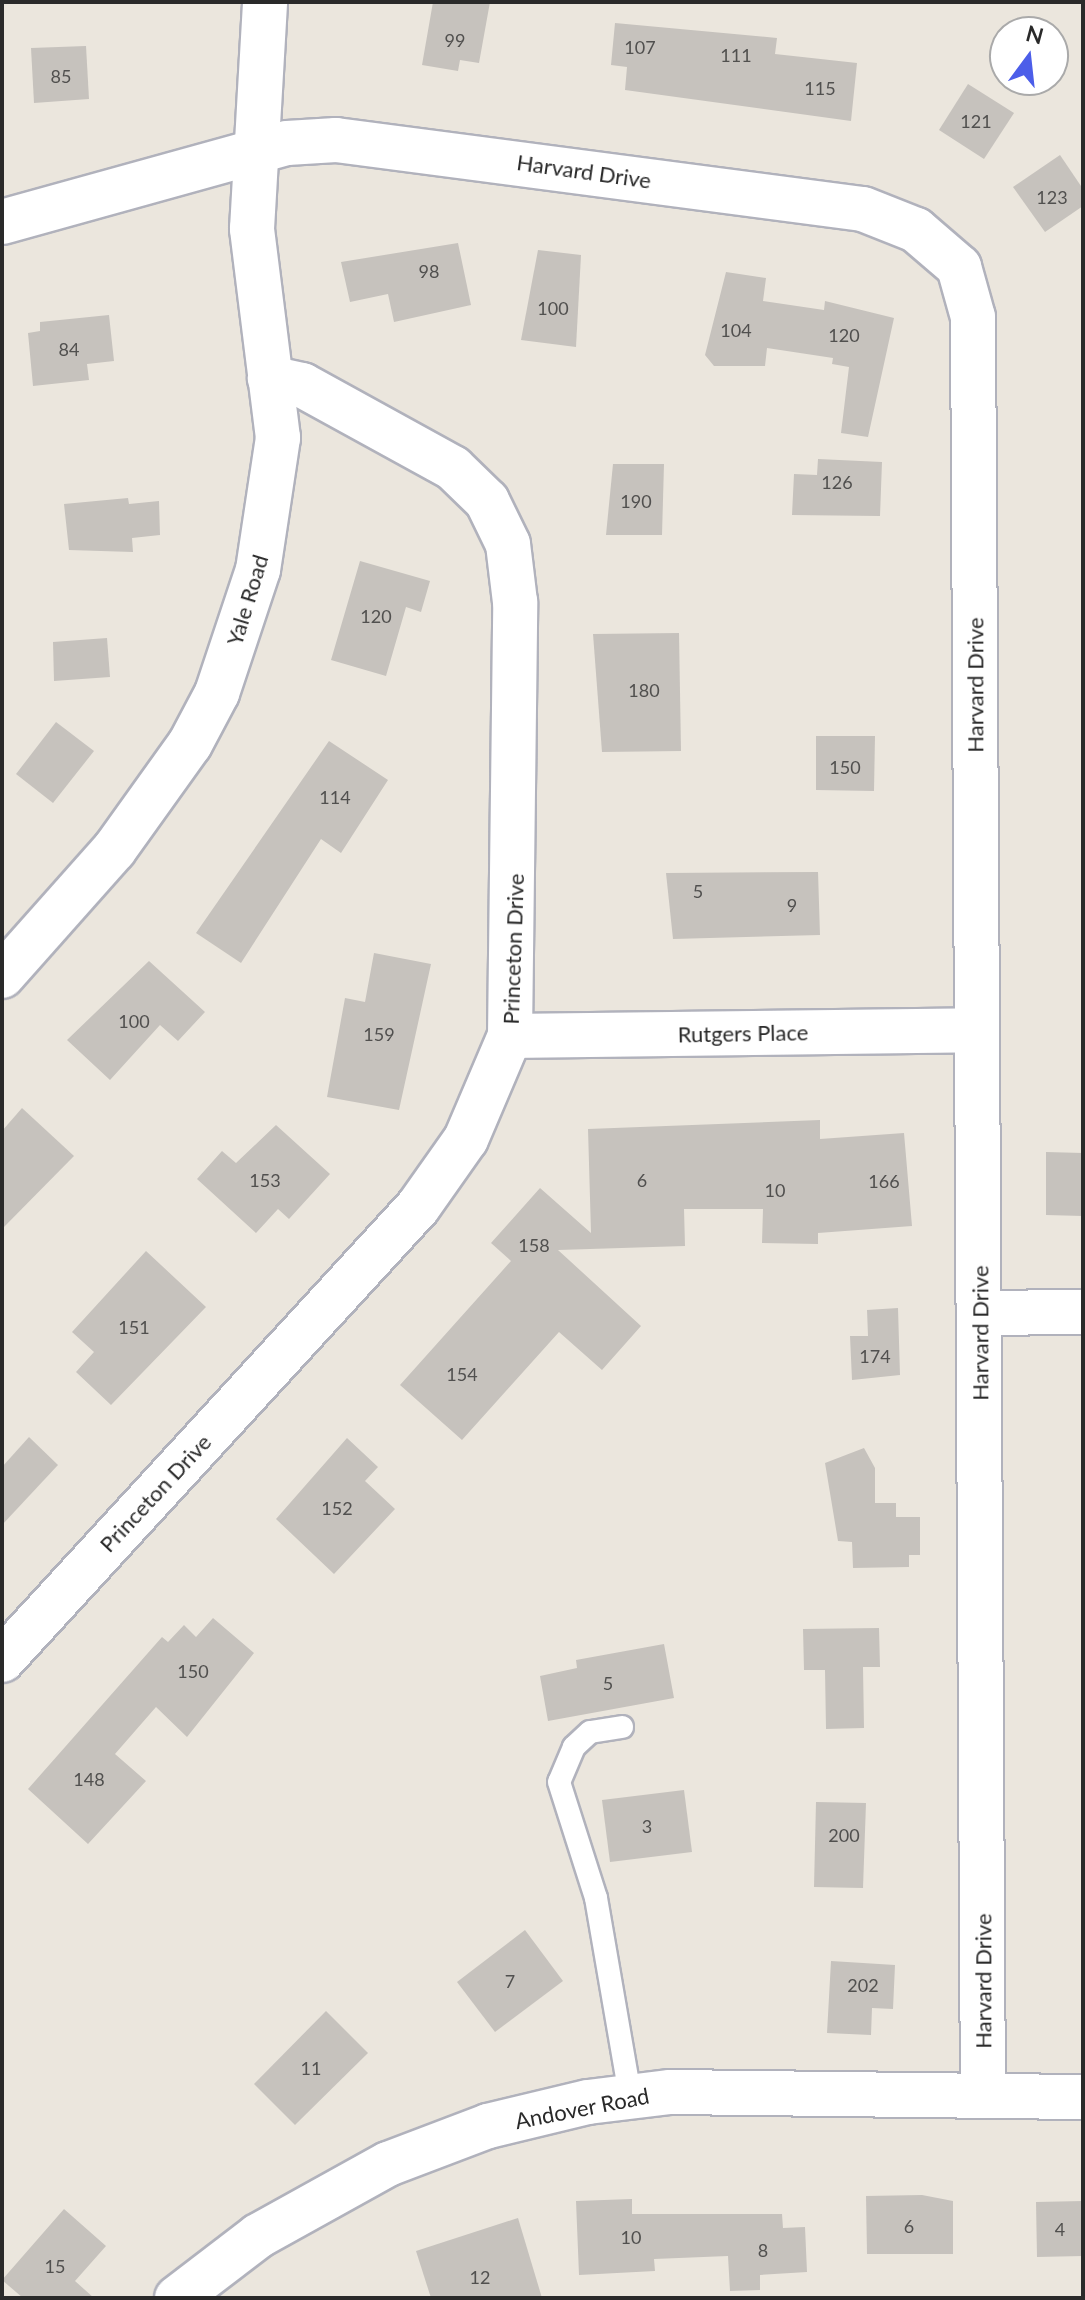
<!DOCTYPE html>
<style>
body{margin:0}
#map{position:relative;width:1085px;height:2300px;overflow:hidden;background:#ebe6dd;font-family:Lato,sans-serif}
div>[style]{position:absolute}
.building>*{inset:0;background:#c6c2bd}
.roads{filter:drop-shadow(2px 0 #b1b2bc) drop-shadow(-2px 0 #b1b2bc) drop-shadow(0 2px #b1b2bc) drop-shadow(0 -2px #b1b2bc)}
.service>*{height:22px;margin:-11px;padding:0 11px;transform-origin:11px;border-radius:11px;background:#fff}
.minor>*{height:44px;margin:-22px;padding:0 22px;transform-origin:22px;border-radius:22px;background:#fff}
span{translate:-50% -50%;white-space:nowrap;text-align:center;line-height:1.15;-webkit-text-stroke:8px #fff;paint-order:stroke}
.number-label{font-size:18px;color:#51504f}
.number-label span{-webkit-text-stroke-width:0}
.street-label{font-size:22px;color:#2a2a2a}
.frame{position:absolute;inset:0;border:4px solid #2a2a2a;pointer-events:none}
.north{position:absolute;left:989px;top:16px;width:80px;height:80px;box-sizing:border-box;background:#fff;border:2px solid #aaa;border-radius:50%;rotate:15deg;font-size:22px;font-weight:700;line-height:32px;text-align:center;color:#2a2a2a}
.north::after{content:'';display:block;margin:auto;width:28px;height:36px;background:#4c5ee9;clip-path:polygon(50% 0,100% 100%,50% 72%,0 100%)}
</style>
<div id="map">
<div class="building">
<div style="clip-path:polygon(433px 2px,490px 2px,479px 63px,460px 60px,458px 71px,422px 65px)"></div>
<div style="clip-path:polygon(615px 23px,777px 38px,775px 54px,857px 63px,851px 121px,625px 90px,627px 67px,611px 65px)"></div>
<div style="clip-path:polygon(86px 46px,89px 99px,34px 103px,31px 48px)"></div>
<div style="clip-path:polygon(968px 84px,1014px 113px,984px 159px,939px 130px)"></div>
<div style="clip-path:polygon(1060px 155px,1083px 189px,1083px 206px,1045px 232px,1013px 187px)"></div>
<div style="clip-path:polygon(458px 243px,471px 305px,394px 322px,388px 294px,350px 302px,341px 262px)"></div>
<div style="clip-path:polygon(538px 250px,581px 255px,576px 347px,521px 340px)"></div>
<div style="clip-path:polygon(726px 272px,766px 278px,763px 301px,824px 310px,825px 301px,894px 318px,868px 437px,841px 433px,849px 367px,832px 364px,833px 358px,767px 348px,765px 366px,714px 366px,705px 355px)"></div>
<div style="clip-path:polygon(109px 315px,114px 361px,87px 364px,89px 380px,33px 386px,28px 333px,40px 331px,40px 322px)"></div>
<div style="clip-path:polygon(818px 459px,882px 462px,880px 516px,792px 515px,794px 474px,817px 475px)"></div>
<div style="clip-path:polygon(613px 464px,664px 464px,662px 535px,606px 535px)"></div>
<div style="clip-path:polygon(128px 498px,129px 504px,159px 501px,160px 535px,132px 538px,133px 552px,69px 550px,64px 504px)"></div>
<div style="clip-path:polygon(360px 561px,430px 581px,421px 612px,406px 607px,386px 676px,331px 660px)"></div>
<div style="clip-path:polygon(679px 633px,681px 751px,602px 752px,593px 634px)"></div>
<div style="clip-path:polygon(107px 638px,110px 677px,54px 681px,53px 642px)"></div>
<div style="clip-path:polygon(56px 722px,94px 751px,53px 803px,16px 774px)"></div>
<div style="clip-path:polygon(816px 736px,875px 736px,874px 791px,816px 790px)"></div>
<div style="clip-path:polygon(329px 741px,388px 780px,341px 853px,321px 839px,241px 963px,196px 933px)"></div>
<div style="clip-path:polygon(818px 872px,820px 935px,673px 939px,666px 873px)"></div>
<div style="clip-path:polygon(374px 953px,431px 964px,399px 1110px,327px 1097px,345px 998px,365px 1002px)"></div>
<div style="clip-path:polygon(149px 961px,205px 1012px,178px 1041px,160px 1025px,110px 1080px,67px 1040px)"></div>
<div style="clip-path:polygon(22px 1108px,74px 1156px,2px 1229px,2px 1131px)"></div>
<div style="clip-path:polygon(820px 1120px,820px 1139px,904px 1133px,912px 1226px,818px 1233px,818px 1244px,762px 1243px,763px 1209px,684px 1209px,685px 1246px,558px 1250px,641px 1326px,602px 1370px,559px 1332px,462px 1440px,400px 1385px,511px 1261px,491px 1243px,540px 1188px,591px 1233px,588px 1129px)"></div>
<div style="clip-path:polygon(276px 1125px,330px 1174px,289px 1219px,278px 1209px,256px 1233px,197px 1179px,222px 1151px,236px 1163px)"></div>
<div style="clip-path:polygon(1046px 1152px,1083px 1153px,1083px 1216px,1046px 1215px)"></div>
<div style="clip-path:polygon(146px 1251px,206px 1307px,111px 1405px,76px 1372px,94px 1352px,72px 1332px)"></div>
<div style="clip-path:polygon(898px 1308px,900px 1375px,852px 1380px,850px 1336px,868px 1336px,867px 1310px)"></div>
<div style="clip-path:polygon(29px 1437px,58px 1465px,2px 1525px,2px 1467px)"></div>
<div style="clip-path:polygon(347px 1438px,378px 1467px,365px 1481px,395px 1509px,334px 1574px,276px 1519px)"></div>
<div style="clip-path:polygon(864px 1448px,875px 1468px,875px 1503px,896px 1503px,896px 1517px,920px 1517px,920px 1555px,909px 1555px,909px 1567px,853px 1568px,852px 1542px,838px 1541px,825px 1463px)"></div>
<div style="clip-path:polygon(213px 1618px,254px 1653px,187px 1737px,156px 1707px,115px 1754px,146px 1781px,88px 1844px,28px 1789px,162px 1637px,168px 1642px,184px 1625px,196px 1637px)"></div>
<div style="clip-path:polygon(879px 1628px,880px 1667px,863px 1667px,864px 1728px,826px 1729px,825px 1670px,804px 1670px,803px 1629px)"></div>
<div style="clip-path:polygon(664px 1644px,674px 1698px,548px 1721px,540px 1676px,577px 1668px,576px 1660px)"></div>
<div style="clip-path:polygon(684px 1790px,692px 1852px,610px 1862px,602px 1800px)"></div>
<div style="clip-path:polygon(816px 1802px,866px 1803px,863px 1888px,814px 1887px)"></div>
<div style="clip-path:polygon(525px 1930px,563px 1981px,495px 2032px,457px 1982px)"></div>
<div style="clip-path:polygon(831px 1961px,895px 1965px,893px 2009px,872px 2008px,871px 2035px,827px 2033px)"></div>
<div style="clip-path:polygon(326px 2011px,368px 2053px,295px 2125px,254px 2084px)"></div>
<div style="clip-path:polygon(922px 2195px,953px 2201px,953px 2254px,867px 2254px,866px 2196px)"></div>
<div style="clip-path:polygon(632px 2199px,632px 2214px,782px 2214px,783px 2228px,805px 2227px,807px 2272px,760px 2275px,760px 2290px,730px 2291px,728px 2256px,654px 2259px,655px 2271px,579px 2275px,576px 2201px)"></div>
<div style="clip-path:polygon(1083px 2201px,1083px 2256px,1037px 2257px,1036px 2202px)"></div>
<div style="clip-path:polygon(64px 2209px,106px 2246px,75px 2281px,94px 2298px,23px 2298px,2px 2280px)"></div>
<div style="clip-path:polygon(518px 2218px,542px 2298px,431px 2298px,416px 2251px)"></div>
</div>
<div class="roads">
<div class="service">
<div style="left:622px;top:1727px;width:32px;rotate:171deg"></div>
<div style="left:590px;top:1732px;width:22px;rotate:137deg"></div>
<div style="left:574px;top:1747px;width:38px;rotate:113deg"></div>
<div style="left:559px;top:1782px;width:122px;rotate:72.3deg"></div>
<div style="left:596px;top:1898px;width:200px;rotate:80.2deg"></div>
</div>
<div class="minor">
<div style="left:2px;top:222px;width:296px;rotate:-15.5deg"></div>
<div style="left:287px;top:143px;width:49px;rotate:-3.5deg"></div>
<div style="left:336px;top:140px;width:531px;rotate:7.46deg"></div>
<div style="left:863px;top:209px;width:57px;rotate:21.6deg"></div>
<div style="left:916px;top:230px;width:57px;rotate:40.7deg"></div>
<div style="left:959px;top:267px;width:52px;rotate:74.4deg"></div>
<div style="left:973px;top:317px;width:1779px;rotate:89.68deg"></div>
<div style="left:2px;top:976px;width:169px;rotate:-48.4deg"></div>
<div style="left:114px;top:850px;width:130px;rotate:-54.4deg"></div>
<div style="left:190px;top:744px;width:58px;rotate:-62.1deg"></div>
<div style="left:217px;top:693px;width:130px;rotate:-71.6deg"></div>
<div style="left:258px;top:570px;width:134px;rotate:-81.4deg"></div>
<div style="left:278px;top:438px;width:211px;rotate:-97.1deg"></div>
<div style="left:252px;top:229px;width:227px;rotate:-86.7deg"></div>
<div style="left:510px;top:1036px;width:466px;rotate:-0.7deg"></div>
<div style="left:981px;top:1313px;width:102px;rotate:-0.6deg"></div>
<div style="left:2px;top:1660px;width:615px;rotate:-47.44deg"></div>
<div style="left:418px;top:1207px;width:83px;rotate:-54.8deg"></div>
<div style="left:466px;top:1139px;width:112px;rotate:-66.9deg"></div>
<div style="left:510px;top:1036px;width:434px;rotate:-89.3deg"></div>
<div style="left:515px;top:602px;width:58px;rotate:-96.9deg"></div>
<div style="left:508px;top:544px;width:48px;rotate:-116deg"></div>
<div style="left:487px;top:501px;width:47px;rotate:-135.9deg"></div>
<div style="left:453px;top:468px;width:172px;rotate:-151.2deg"></div>
<div style="left:302px;top:385px;width:33px;rotate:-168deg"></div>
<div style="left:177px;top:2298px;width:102px;rotate:-37.4deg"></div>
<div style="left:258px;top:2236px;width:149px;rotate:-29deg"></div>
<div style="left:388px;top:2164px;width:107px;rotate:-20.8deg"></div>
<div style="left:488px;top:2126px;width:103px;rotate:-13.5deg"></div>
<div style="left:588px;top:2102px;width:83px;rotate:-7deg"></div>
<div style="left:670px;top:2092px;width:413px;rotate:0.7deg"></div>
</div>
</div>
<div class="number-label">
<span style="left:455px;top:40px">99</span>
<span style="left:640px;top:47px">107</span>
<span style="left:736px;top:55px">111</span>
<span style="left:61px;top:76px">85</span>
<span style="left:820px;top:88px">115</span>
<span style="left:976px;top:121px">121</span>
<span style="left:1052px;top:197px">123</span>
<span style="left:429px;top:271px">98</span>
<span style="left:553px;top:308px">100</span>
<span style="left:736px;top:330px">104</span>
<span style="left:844px;top:335px">120</span>
<span style="left:69px;top:349px">84</span>
<span style="left:837px;top:482px">126</span>
<span style="left:636px;top:501px">190</span>
<span style="left:376px;top:616px">120</span>
<span style="left:644px;top:690px">180</span>
<span style="left:845px;top:767px">150</span>
<span style="left:335px;top:797px">114</span>
<span style="left:698px;top:891px">5</span>
<span style="left:792px;top:905px">9</span>
<span style="left:134px;top:1021px">100</span>
<span style="left:379px;top:1034px">159</span>
<span style="left:265px;top:1180px">153</span>
<span style="left:642px;top:1180px">6</span>
<span style="left:884px;top:1181px">166</span>
<span style="left:775px;top:1190px">10</span>
<span style="left:534px;top:1245px">158</span>
<span style="left:134px;top:1327px">151</span>
<span style="left:875px;top:1356px">174</span>
<span style="left:462px;top:1374px">154</span>
<span style="left:337px;top:1508px">152</span>
<span style="left:193px;top:1671px">150</span>
<span style="left:608px;top:1683px">5</span>
<span style="left:89px;top:1779px">148</span>
<span style="left:647px;top:1826px">3</span>
<span style="left:844px;top:1835px">200</span>
<span style="left:510px;top:1981px">7</span>
<span style="left:863px;top:1985px">202</span>
<span style="left:311px;top:2068px">11</span>
<span style="left:909px;top:2226px">6</span>
<span style="left:1060px;top:2229px">4</span>
<span style="left:631px;top:2237px">10</span>
<span style="left:763px;top:2250px">8</span>
<span style="left:55px;top:2266px">15</span>
<span style="left:480px;top:2277px">12</span>
</div>
<div class="street-label">
<span style="left:584px;top:171px;rotate:8deg">Harvard Drive</span>
<span style="left:247px;top:600px;rotate:-73deg">Yale Road</span>
<span style="left:975px;top:685px;rotate:-90deg">Harvard Drive</span>
<span style="left:513px;top:949px;rotate:-88deg">Princeton Drive</span>
<span style="left:743px;top:1033px;rotate:-1deg">Rutgers Place</span>
<span style="left:980px;top:1333px;rotate:-90deg">Harvard Drive</span>
<span style="left:155px;top:1493px;rotate:-47deg">Princeton Drive</span>
<span style="left:983px;top:1981px;rotate:-90deg">Harvard Drive</span>
<span style="left:582px;top:2108px;rotate:-11deg">Andover Road</span>
</div>
<div class="frame"></div>
<div class="north">N</div>
</div>
